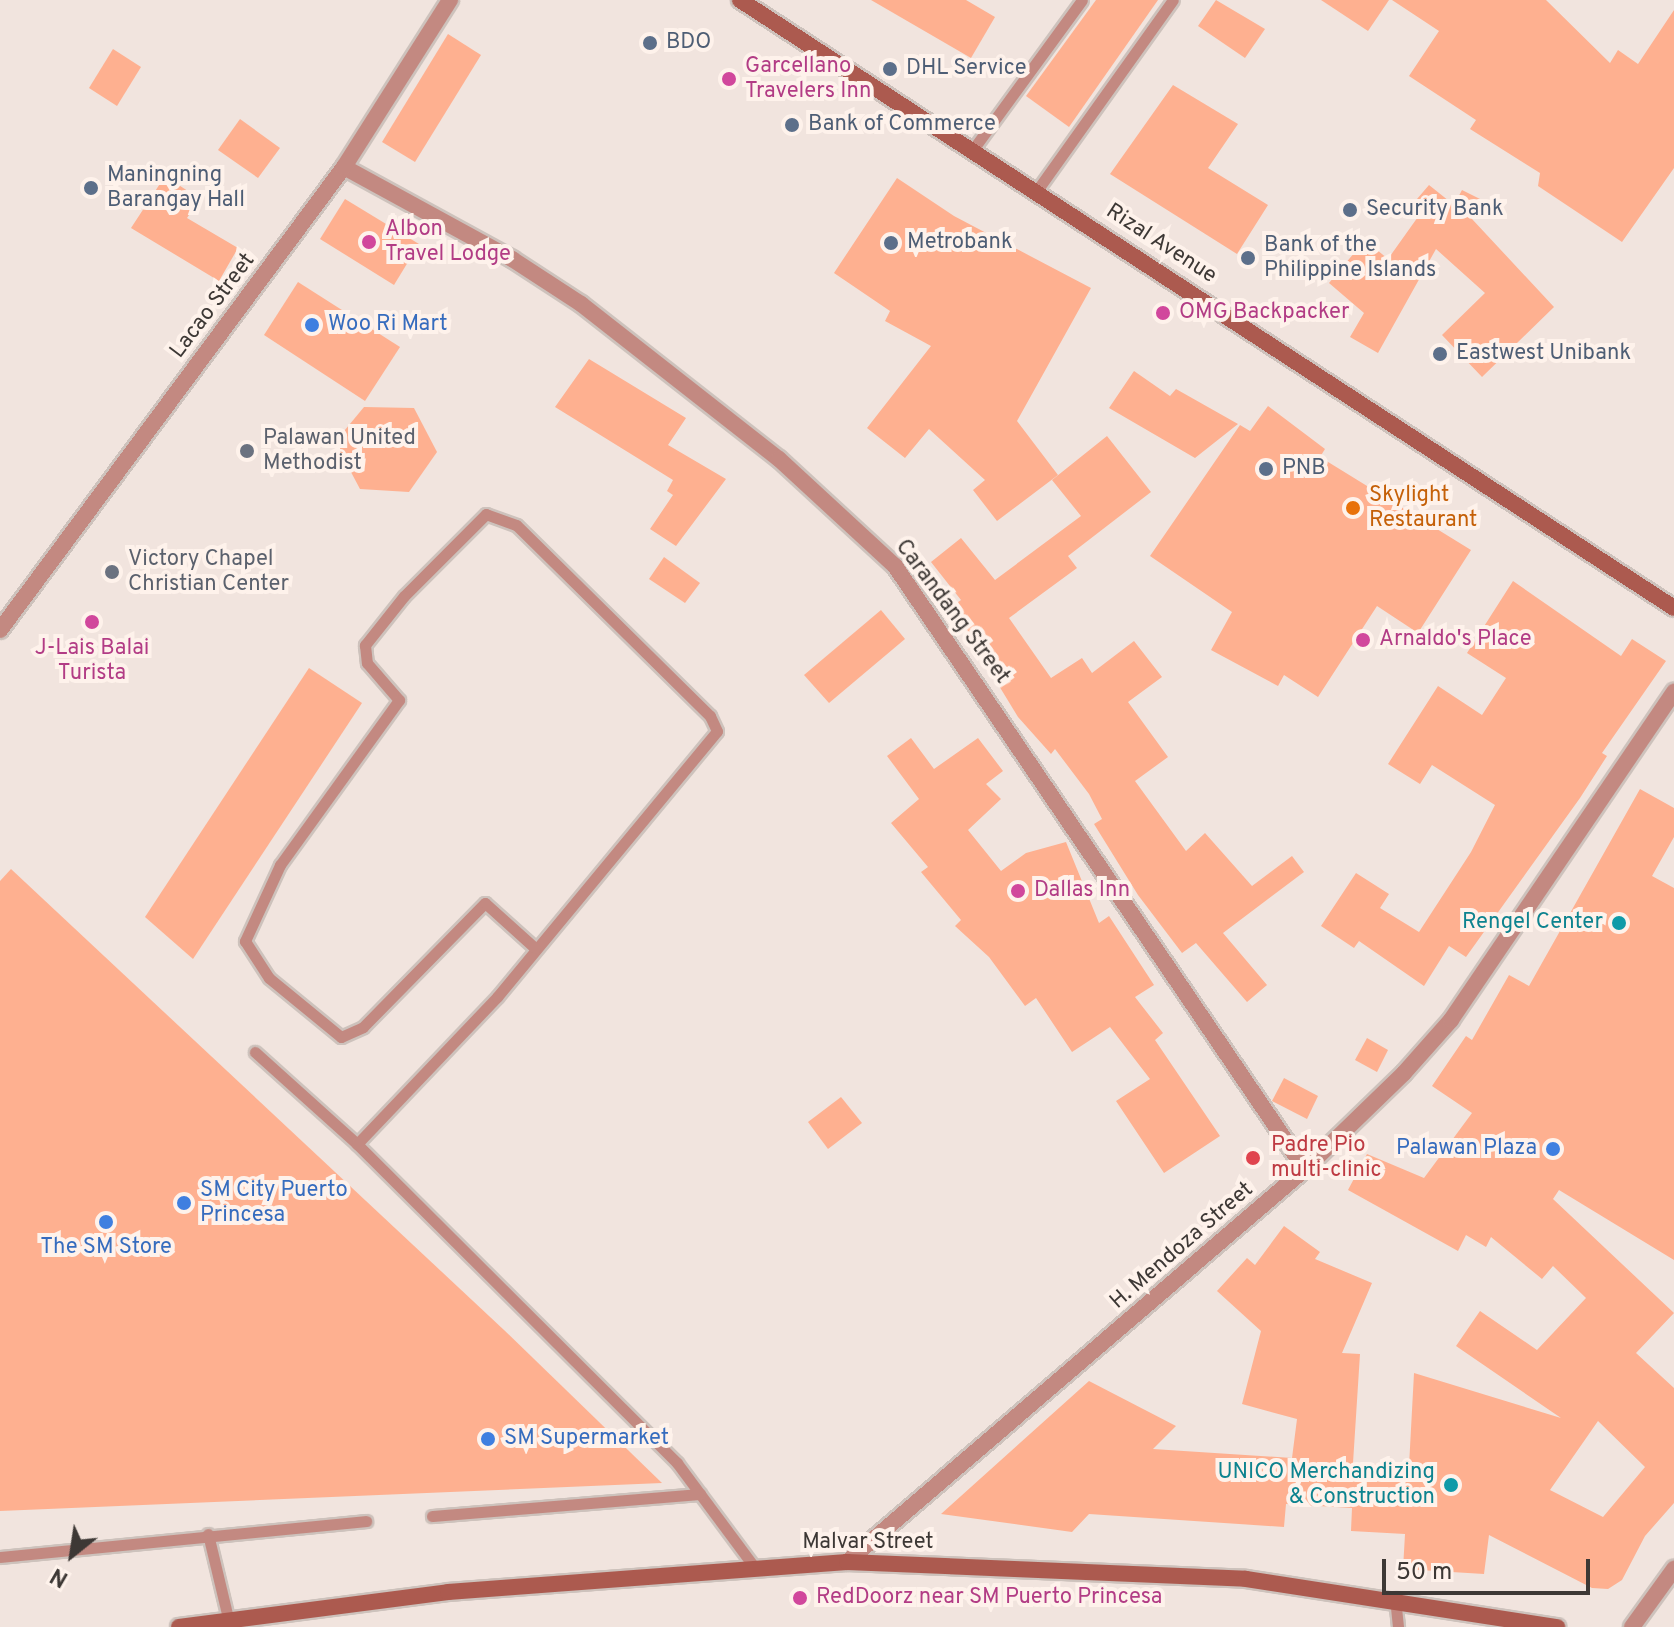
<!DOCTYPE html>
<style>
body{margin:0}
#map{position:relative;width:1674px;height:1627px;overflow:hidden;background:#f1e4de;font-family:Overpass,sans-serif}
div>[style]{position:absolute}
.building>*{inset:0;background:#feb090}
.roads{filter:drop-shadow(2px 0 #cdc2bc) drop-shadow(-2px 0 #cdc2bc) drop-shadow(0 2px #cdc2bc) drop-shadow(0 -2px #cdc2bc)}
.lane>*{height:11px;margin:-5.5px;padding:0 5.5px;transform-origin:5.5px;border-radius:5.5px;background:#c38981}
.street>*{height:16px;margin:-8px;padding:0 8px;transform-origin:8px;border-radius:8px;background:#c38981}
.secondary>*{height:16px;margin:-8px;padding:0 8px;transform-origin:8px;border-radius:8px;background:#ac5a4f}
.dots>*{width:22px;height:22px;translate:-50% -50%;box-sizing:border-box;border:4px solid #fef2eb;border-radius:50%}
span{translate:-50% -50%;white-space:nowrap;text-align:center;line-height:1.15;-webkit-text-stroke:8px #fef2eb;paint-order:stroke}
.service-label{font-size:22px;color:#4e5e75}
.left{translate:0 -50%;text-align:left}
.hotel-label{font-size:22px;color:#b23c85}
.street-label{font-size:22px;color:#3d3835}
.shop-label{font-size:22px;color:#366cbe}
.right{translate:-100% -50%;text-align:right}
.worship-label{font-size:22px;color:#5b616d}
.food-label{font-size:22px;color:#c56008}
.culture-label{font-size:22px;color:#0d838f}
.health-label{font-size:22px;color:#be3a42}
.north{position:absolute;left:32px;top:1515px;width:80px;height:80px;-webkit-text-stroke:6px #fef2eb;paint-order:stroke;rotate:210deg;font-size:22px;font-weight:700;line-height:32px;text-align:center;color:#3d3835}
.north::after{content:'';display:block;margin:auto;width:28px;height:36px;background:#3d3835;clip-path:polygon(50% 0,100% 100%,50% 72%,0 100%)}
.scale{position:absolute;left:1382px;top:1559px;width:208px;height:36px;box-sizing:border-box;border:4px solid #3d3835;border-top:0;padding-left:10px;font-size:24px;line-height:28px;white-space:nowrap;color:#3d3835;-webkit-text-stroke:6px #fef2eb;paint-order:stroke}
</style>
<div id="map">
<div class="building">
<div style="clip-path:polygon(871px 0,966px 0,995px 17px,971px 58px)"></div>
<div style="clip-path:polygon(1096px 0,1158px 0,1069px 127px,1026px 96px)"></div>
<div style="clip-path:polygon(1216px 0,1265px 29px,1245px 58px,1198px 26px)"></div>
<div style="clip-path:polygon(1321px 0,1389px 0,1368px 31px)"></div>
<div style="clip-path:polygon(1392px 0,1546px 0,1610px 63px,1618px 50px,1638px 64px,1674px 10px,1674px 168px,1622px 242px,1538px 186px,1540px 173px,1470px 129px,1476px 120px,1409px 76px,1439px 31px)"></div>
<div style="clip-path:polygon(448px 34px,481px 55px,415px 162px,382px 142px)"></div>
<div style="clip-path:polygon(113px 49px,141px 67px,117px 106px,89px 88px)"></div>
<div style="clip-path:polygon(1173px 85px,1238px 124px,1208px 168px,1268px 205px,1237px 254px,1110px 174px)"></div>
<div style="clip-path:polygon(240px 119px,280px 148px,258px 178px,218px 150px)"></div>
<div style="clip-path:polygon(165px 176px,200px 199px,187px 218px,238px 248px,219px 281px,131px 228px)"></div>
<div style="clip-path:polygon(897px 178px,954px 216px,1091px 288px,1017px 421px,1058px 475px,997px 521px,973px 490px,985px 480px,929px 429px,905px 458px,867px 428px,931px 346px,885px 321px,890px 311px,834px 273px)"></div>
<div style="clip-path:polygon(1429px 185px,1454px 205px,1462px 190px,1482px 200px,1472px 219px,1554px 307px,1482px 377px,1442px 335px,1485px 293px,1436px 249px,1378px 353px,1350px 337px,1364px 313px,1329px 283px,1365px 240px,1388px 259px,1420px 214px,1411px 206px)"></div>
<div style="clip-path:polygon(345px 199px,419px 244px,394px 285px,320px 239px)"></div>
<div style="clip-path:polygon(298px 282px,400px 347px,365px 401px,264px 335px)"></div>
<div style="clip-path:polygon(589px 359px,686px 418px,668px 445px,726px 479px,676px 546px,650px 529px,673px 495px,667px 491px,673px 480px,555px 407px)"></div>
<div style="clip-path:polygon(1134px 371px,1170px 396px,1176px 389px,1238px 424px,1195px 458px,1109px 408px)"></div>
<div style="clip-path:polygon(1268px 406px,1325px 449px,1320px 457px,1471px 550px,1418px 633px,1377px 606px,1318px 697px,1284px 675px,1278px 686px,1211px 650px,1232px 612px,1150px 556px,1240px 425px,1250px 431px)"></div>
<div style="clip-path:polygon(364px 407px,414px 408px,437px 452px,409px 492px,360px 489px,335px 442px)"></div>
<div style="clip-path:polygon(1107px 436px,1151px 492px,1068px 556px,1077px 568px,1009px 618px,1051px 678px,1082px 658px,1092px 673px,1134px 641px,1162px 677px,1128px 702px,1168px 757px,1135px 781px,1186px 851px,1205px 833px,1252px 886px,1292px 856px,1304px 872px,1223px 933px,1267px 985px,1247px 1002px,1196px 943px,1182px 953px,1138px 895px,1094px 824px,1102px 819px,1089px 794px,1055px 749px,1051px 754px,1018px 717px,951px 607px,961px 600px,931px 562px,961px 538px,995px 580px,1081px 516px,1052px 480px)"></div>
<div style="clip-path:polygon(664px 557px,700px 583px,685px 603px,649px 579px)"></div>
<div style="clip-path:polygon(1513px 581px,1621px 656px,1632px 639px,1666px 661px,1602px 753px,1607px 756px,1580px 798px,1466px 957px,1449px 946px,1424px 986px,1359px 941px,1354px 948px,1321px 926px,1356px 873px,1389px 894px,1380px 908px,1419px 932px,1471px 852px,1495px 805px,1432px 765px,1420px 784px,1388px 764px,1438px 686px,1482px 715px,1506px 678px,1467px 653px)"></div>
<div style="clip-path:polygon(881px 610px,905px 639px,829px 703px,804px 675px)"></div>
<div style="clip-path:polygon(309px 668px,362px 703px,193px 959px,145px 917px)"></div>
<div style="clip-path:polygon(911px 738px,934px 769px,978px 738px,1003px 771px,986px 784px,1001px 799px,968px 830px,1001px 871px,1026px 853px,1066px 842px,1099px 923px,1109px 916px,1154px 985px,1135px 997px,1163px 1033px,1155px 1040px,1220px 1136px,1164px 1173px,1116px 1101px,1150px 1079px,1110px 1027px,1072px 1052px,1036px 998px,1025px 1006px,989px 957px,955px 926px,961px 920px,921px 872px,928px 867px,891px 823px,919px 799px,887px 756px)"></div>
<div style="clip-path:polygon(evenodd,1640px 789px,1674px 808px,1674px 837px,1652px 876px,1674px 888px,1674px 1260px,1559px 1190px,1553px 1199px,1674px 1313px,1636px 1353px,1674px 1388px,1674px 1503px,1645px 1536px,1622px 1580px,1608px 1589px,1592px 1588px,1489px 1535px,1484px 1574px,1403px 1569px,1405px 1534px,1351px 1531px,1352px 1508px,1286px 1504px,1284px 1527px,1089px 1514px,1072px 1532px,941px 1514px,1089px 1381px,1176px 1426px,1153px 1449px,1292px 1458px,1297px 1419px,1242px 1404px,1261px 1331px,1217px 1291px,1247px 1258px,1255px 1265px,1284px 1226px,1320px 1252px,1315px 1259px,1372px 1283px,1342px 1353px,1360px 1354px,1353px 1463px,1409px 1466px,1414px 1373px,1561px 1418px,1456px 1346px,1480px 1311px,1537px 1350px,1586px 1298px,1553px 1266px,1542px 1279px,1491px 1237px,1486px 1247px,1466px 1235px,1458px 1251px,1348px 1190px,1367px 1154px,1424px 1178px,1472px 1113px,1432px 1086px,1466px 1036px,1472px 1040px,1509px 975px,1529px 986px,1640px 789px,1598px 1421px,1645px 1467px,1603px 1517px,1550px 1490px,1598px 1421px)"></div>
<div style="clip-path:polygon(11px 869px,504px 1330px,662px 1483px,0 1511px,0 881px)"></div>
<div style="clip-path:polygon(1367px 1038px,1388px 1050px,1377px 1072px,1355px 1060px)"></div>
<div style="clip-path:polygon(1284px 1078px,1318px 1096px,1307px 1119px,1272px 1101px)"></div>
<div style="clip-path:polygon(841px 1097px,862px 1123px,828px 1149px,808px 1122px)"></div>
</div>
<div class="roads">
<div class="lane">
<div style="left:974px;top:148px;width:183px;rotate:-53.9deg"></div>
<div style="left:1038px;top:189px;width:232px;rotate:-54.5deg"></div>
<div style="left:255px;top:1052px;width:137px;rotate:42deg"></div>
<div style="left:357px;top:1144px;width:452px;rotate:44.9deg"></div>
<div style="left:677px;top:1463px;width:131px;rotate:53.4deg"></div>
<div style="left:357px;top:1144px;width:203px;rotate:-46.4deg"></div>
<div style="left:497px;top:997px;width:345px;rotate:-50.4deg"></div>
<div style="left:717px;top:731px;width:17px;rotate:-115deg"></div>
<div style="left:710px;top:716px;width:272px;rotate:-135.4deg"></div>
<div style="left:516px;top:525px;width:32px;rotate:-160deg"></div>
<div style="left:486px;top:514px;width:116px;rotate:135deg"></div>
<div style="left:404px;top:596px;width:63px;rotate:128.5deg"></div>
<div style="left:365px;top:645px;width:18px;rotate:84deg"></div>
<div style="left:367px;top:663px;width:49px;rotate:49.1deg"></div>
<div style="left:399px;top:700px;width:203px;rotate:125.8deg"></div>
<div style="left:280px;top:865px;width:84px;rotate:114.7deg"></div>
<div style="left:245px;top:941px;width:44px;rotate:57deg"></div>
<div style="left:269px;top:978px;width:93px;rotate:39.3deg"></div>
<div style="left:341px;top:1037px;width:24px;rotate:-24deg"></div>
<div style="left:363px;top:1027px;width:174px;rotate:-45.5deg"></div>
<div style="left:485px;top:903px;width:67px;rotate:42deg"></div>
<div style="left:432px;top:1516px;width:269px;rotate:-4.7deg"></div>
<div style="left:208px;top:1534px;width:95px;rotate:76.6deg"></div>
<div style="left:0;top:1557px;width:368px;rotate:-5.6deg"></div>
<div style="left:1395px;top:1598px;width:29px;rotate:84deg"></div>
</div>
<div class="street">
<div style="left:344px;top:167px;width:192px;rotate:28.7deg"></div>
<div style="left:512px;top:259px;width:82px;rotate:33.1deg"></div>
<div style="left:581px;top:304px;width:251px;rotate:38.1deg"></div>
<div style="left:779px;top:459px;width:158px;rotate:42.7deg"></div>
<div style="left:895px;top:566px;width:729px;rotate:55.79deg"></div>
<div style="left:0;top:630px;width:577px;rotate:-53.39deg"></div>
<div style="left:344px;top:167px;width:198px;rotate:-57.6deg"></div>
<div style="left:847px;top:1562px;width:604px;rotate:-40.63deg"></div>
<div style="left:1305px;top:1169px;width:138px;rotate:-44.1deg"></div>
<div style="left:1404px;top:1073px;width:71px;rotate:-48.4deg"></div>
<div style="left:1451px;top:1020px;width:397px;rotate:-55.8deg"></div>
<div style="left:1632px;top:1627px;width:72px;rotate:-54.1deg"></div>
</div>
<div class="secondary">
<div style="left:740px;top:0;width:1114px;rotate:33.06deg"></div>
<div style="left:179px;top:1627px;width:271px;rotate:-7.4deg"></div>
<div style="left:448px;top:1592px;width:400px;rotate:-4.3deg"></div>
<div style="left:847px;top:1562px;width:399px;rotate:2.4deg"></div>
<div style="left:1246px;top:1579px;width:315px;rotate:8.8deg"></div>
</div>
</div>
<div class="dots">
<div style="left:650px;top:43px;background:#5c6f8a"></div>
<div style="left:890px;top:69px;background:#5c6f8a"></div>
<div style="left:729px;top:79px;background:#d1479c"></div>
<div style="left:792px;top:125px;background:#5c6f8a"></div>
<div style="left:91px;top:188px;background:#5c6f8a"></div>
<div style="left:1350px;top:210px;background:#5c6f8a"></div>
<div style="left:369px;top:242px;background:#d1479c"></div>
<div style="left:891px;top:243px;background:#5c6f8a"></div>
<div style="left:1248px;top:258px;background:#5c6f8a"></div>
<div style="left:1163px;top:313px;background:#d1479c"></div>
<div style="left:312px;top:325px;background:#3f7fe0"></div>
<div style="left:1440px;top:354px;background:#5c6f8a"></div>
<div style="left:247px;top:451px;background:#6b7280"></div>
<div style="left:1266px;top:469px;background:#5c6f8a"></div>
<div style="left:1353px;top:508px;background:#e8710a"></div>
<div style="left:112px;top:572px;background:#6b7280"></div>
<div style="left:92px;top:622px;background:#d1479c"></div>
<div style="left:1363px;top:640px;background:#d1479c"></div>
<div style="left:1018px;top:891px;background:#d1479c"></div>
<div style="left:1619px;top:923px;background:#0f9aa8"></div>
<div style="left:1553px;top:1149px;background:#3f7fe0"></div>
<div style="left:1253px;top:1158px;background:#e0444e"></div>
<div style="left:184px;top:1203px;background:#3f7fe0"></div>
<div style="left:106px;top:1222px;background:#3f7fe0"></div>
<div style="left:488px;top:1439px;background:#3f7fe0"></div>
<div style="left:1451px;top:1485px;background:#0f9aa8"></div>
<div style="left:800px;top:1598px;background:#d1479c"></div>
</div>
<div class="service-label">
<span class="left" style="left:666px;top:43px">BDO</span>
<span class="left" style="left:906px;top:69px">DHL Service</span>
<span class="left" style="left:808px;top:125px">Bank of Commerce</span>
<span class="left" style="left:107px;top:188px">Maningning<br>Barangay Hall</span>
<span class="left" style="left:1366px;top:210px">Security Bank</span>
<span class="left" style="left:907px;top:243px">Metrobank</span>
<span class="left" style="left:1264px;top:258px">Bank of the<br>Philippine Islands</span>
<span class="left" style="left:1456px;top:354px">Eastwest Unibank</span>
<span class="left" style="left:1282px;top:469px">PNB</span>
</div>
<div class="hotel-label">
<span class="left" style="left:745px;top:79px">Garcellano<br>Travelers Inn</span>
<span class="left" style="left:385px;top:242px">Albon<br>Travel Lodge</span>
<span class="left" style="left:1179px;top:313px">OMG Backpacker</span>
<span class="left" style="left:1379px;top:640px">Arnaldo's Place</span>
<span style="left:92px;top:661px">J-Lais Balai<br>Turista</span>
<span class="left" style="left:1034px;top:891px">Dallas Inn</span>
<span class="left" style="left:816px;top:1598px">RedDoorz near SM Puerto Princesa</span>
</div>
<div class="street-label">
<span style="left:1161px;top:244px;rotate:33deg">Rizal Avenue</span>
<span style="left:213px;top:306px;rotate:-53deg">Lacao Street</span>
<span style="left:952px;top:612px;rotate:53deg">Carandang Street</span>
<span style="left:1182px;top:1246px;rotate:-41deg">H. Mendoza Street</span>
<span style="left:868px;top:1543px">Malvar Street</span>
</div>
<div class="shop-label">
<span class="left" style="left:328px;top:325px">Woo Ri Mart</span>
<span class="right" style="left:1537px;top:1149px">Palawan Plaza</span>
<span class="left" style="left:200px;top:1203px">SM City Puerto<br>Princesa</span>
<span style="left:106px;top:1248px">The SM Store</span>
<span class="left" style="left:504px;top:1439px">SM Supermarket</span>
</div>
<div class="worship-label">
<span class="left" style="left:263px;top:451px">Palawan United<br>Methodist</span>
<span class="left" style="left:128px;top:572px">Victory Chapel<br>Christian Center</span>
</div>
<div class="food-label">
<span class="left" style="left:1369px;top:508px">Skylight<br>Restaurant</span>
</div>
<div class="culture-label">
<span class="right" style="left:1603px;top:923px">Rengel Center</span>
<span class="right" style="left:1435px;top:1485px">UNICO Merchandizing<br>&amp; Construction</span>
</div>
<div class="health-label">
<span class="left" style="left:1271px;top:1158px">Padre Pio<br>multi-clinic</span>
</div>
<div class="north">N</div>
<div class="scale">50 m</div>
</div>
